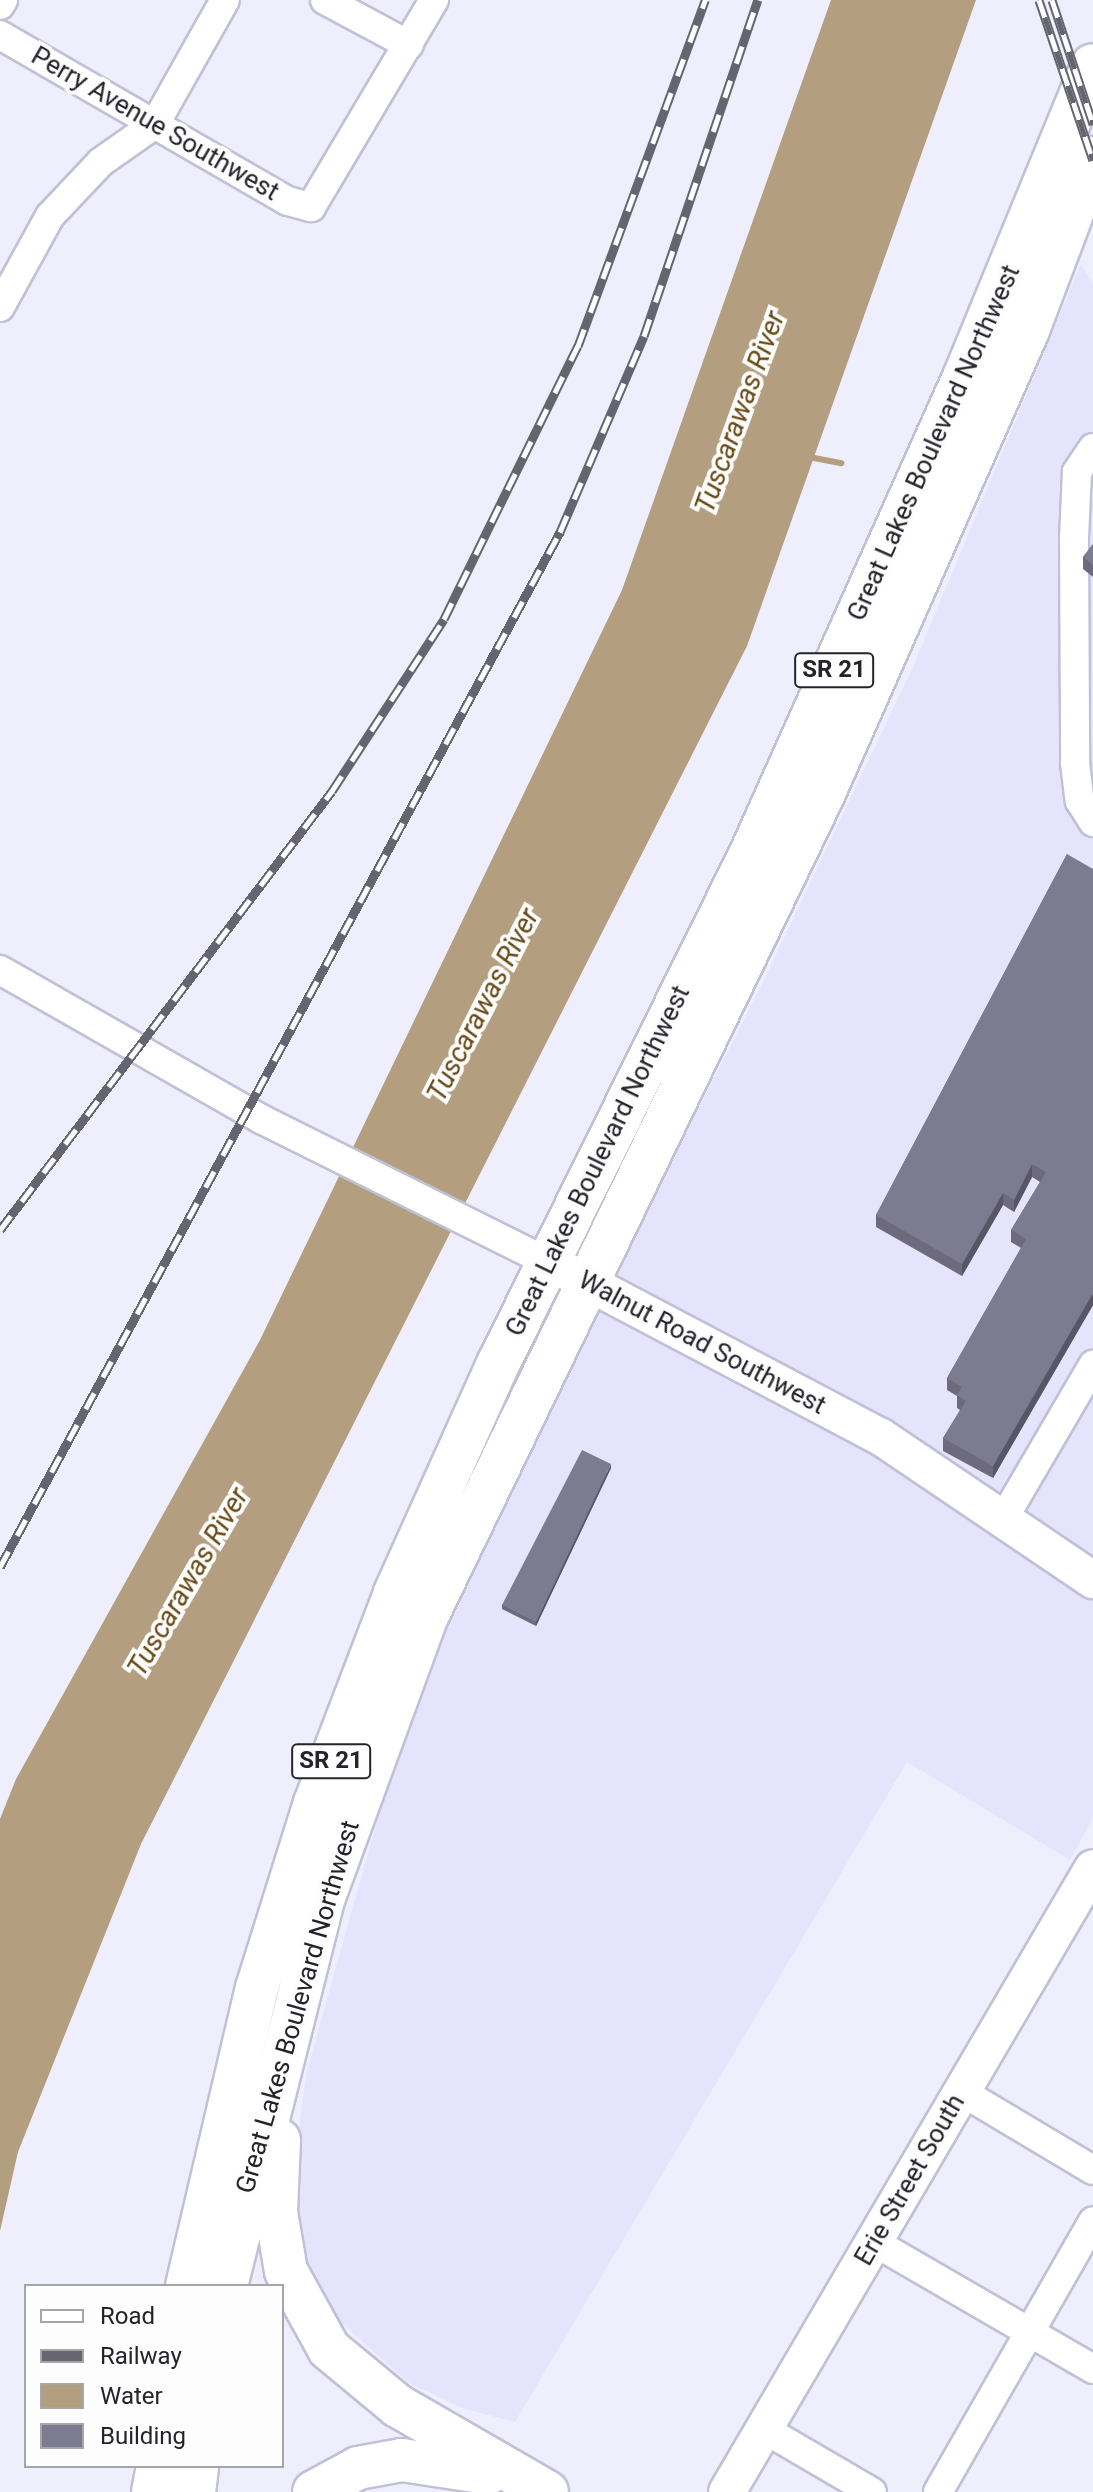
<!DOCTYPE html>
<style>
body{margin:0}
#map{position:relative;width:1093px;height:2492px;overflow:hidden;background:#efeefc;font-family:Roboto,sans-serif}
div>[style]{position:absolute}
.built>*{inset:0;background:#e5e4fc}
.water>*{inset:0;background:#b39e80}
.stream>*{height:6px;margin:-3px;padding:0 3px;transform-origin:3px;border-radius:3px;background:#b39e80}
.roads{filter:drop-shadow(2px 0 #c1c0d6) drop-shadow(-2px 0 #c1c0d6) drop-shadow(0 2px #c1c0d6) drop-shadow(0 -2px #c1c0d6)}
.minor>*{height:28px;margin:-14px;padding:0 14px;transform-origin:14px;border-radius:14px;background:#fff}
.major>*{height:36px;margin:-18px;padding:0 18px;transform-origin:18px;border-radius:18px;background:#fff}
.highway>*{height:42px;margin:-21px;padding:0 21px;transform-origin:21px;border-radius:21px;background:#fff}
.rail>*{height:9px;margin-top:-4.5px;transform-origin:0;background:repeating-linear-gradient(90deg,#fdfdfd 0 18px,#65656f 0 36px);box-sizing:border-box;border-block:2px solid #65656f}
.wall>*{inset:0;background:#6c6a7c}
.shaded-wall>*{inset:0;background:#585665}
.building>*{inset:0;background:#7d7b90}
span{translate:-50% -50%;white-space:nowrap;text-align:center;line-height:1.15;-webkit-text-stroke:8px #fdfdfd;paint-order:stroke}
.shield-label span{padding:2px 6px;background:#fdfdfd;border:2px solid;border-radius:6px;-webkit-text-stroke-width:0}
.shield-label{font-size:24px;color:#23232b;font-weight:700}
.street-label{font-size:26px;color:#23232b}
.water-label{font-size:28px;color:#694a16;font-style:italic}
.legend{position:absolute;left:24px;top:2284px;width:260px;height:184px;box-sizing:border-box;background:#fdfdfd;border:2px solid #a6a6a9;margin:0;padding:10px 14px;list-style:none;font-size:24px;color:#23232b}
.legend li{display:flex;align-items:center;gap:16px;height:40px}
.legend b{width:40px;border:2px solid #a6a6a9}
</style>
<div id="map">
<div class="built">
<div style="clip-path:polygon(1081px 264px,1093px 284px,1093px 1818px,1070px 1860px,907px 1762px,515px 2422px,462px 2408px,409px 2383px,325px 2308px,297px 2262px,288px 2205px,307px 2071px,381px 1807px,477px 1543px,763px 982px,912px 669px)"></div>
</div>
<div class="water">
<div style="clip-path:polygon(831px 0,976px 0,747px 646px,141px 1844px,18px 2152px,0 2231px,0 1819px,16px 1779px,260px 1340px,622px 590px)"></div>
</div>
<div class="stream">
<div style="left:809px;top:457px;width:33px;rotate:11deg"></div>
</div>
<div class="roads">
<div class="minor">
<div style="left:325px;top:0;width:95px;rotate:28.2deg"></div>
<div style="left:0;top:5px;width:6px;rotate:-59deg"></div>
<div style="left:0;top:35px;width:332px;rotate:30deg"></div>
<div style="left:288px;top:201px;width:24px;rotate:15deg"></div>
<div style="left:311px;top:207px;width:241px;rotate:-59.3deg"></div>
<div style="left:0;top:307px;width:104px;rotate:-61.2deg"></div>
<div style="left:50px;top:216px;width:74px;rotate:-46.6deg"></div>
<div style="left:101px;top:162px;width:66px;rotate:-35.1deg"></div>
<div style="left:155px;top:124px;width:142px;rotate:-60.6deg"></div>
<div style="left:1093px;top:448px;width:29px;rotate:124deg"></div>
<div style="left:1077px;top:472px;width:65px;rotate:92.6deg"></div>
<div style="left:1074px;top:537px;width:226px;rotate:89.7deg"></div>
<div style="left:1075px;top:763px;width:38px;rotate:83deg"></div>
<div style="left:1080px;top:801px;width:25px;rotate:58deg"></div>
<div style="left:0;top:970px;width:301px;rotate:29.7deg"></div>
<div style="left:261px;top:1119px;width:321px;rotate:26.5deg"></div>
<div style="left:1002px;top:1521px;width:181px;rotate:-59.7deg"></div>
<div style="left:962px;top:2092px;width:152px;rotate:30.8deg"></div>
<div style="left:874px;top:2242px;width:253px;rotate:30.1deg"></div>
<div style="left:764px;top:2429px;width:125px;rotate:30.3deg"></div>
<div style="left:938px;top:2492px;width:312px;rotate:-60.2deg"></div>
</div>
<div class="major">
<div style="left:564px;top:1270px;width:358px;rotate:27.8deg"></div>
<div style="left:881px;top:1437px;width:256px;rotate:34deg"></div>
<div style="left:727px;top:2492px;width:723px;rotate:-59.61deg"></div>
</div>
<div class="highway">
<div style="left:279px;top:2140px;width:72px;rotate:92.4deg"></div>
<div style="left:276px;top:2212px;width:60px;rotate:80.4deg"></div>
<div style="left:286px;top:2271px;width:89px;rotate:61.1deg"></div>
<div style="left:329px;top:2349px;width:89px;rotate:39.6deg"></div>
<div style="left:398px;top:2406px;width:172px;rotate:30deg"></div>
<div style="left:187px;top:2286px;width:306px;rotate:-76.8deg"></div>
<div style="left:257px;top:1988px;width:194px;rotate:-72.6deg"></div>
<div style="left:315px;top:1803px;width:225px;rotate:-69.1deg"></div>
<div style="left:395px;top:1593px;width:253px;rotate:-65.8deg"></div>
<div style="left:499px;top:1362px;width:568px;rotate:-63.66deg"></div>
<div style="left:751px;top:853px;width:524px;rotate:-65.88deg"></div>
<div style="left:965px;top:375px;width:335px;rotate:-67.6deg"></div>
<div style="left:226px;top:2286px;width:401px;rotate:-75.9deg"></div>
<div style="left:324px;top:1897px;width:299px;rotate:-69.9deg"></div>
<div style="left:427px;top:1616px;width:912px;rotate:-64.25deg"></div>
<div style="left:823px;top:795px;width:508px;rotate:-66.21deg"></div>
<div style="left:1028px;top:330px;width:184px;rotate:-69.3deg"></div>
<div style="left:153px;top:2492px;width:26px;rotate:-79deg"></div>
<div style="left:194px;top:2492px;width:26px;rotate:-83deg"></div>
<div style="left:314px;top:2492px;width:50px;rotate:-28.6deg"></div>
<div style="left:358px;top:2468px;width:45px;rotate:-10.3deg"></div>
<div style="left:402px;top:2460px;width:87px;rotate:8.6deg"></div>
</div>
</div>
<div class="rail">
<div style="left:1039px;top:0;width:169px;rotate:71.4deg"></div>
<div style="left:1052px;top:0;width:131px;rotate:71.7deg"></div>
<div style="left:0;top:1230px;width:550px;rotate:-52.9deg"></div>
<div style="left:332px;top:791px;width:205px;rotate:-56.9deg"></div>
<div style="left:444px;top:619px;width:304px;rotate:-63.9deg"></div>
<div style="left:578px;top:346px;width:369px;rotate:-69.8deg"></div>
<div style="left:0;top:1567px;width:1177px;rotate:-61.58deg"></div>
<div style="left:560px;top:532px;width:213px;rotate:-66.8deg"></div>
<div style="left:644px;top:336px;width:355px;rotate:-71.3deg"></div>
</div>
<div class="wall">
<div style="clip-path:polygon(1093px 544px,1093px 577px,1083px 569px,1083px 557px)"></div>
<div style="clip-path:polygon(1067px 854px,1093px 1305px,993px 1478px,943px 1451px,943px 1438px,960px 1410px,957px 1408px,957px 1396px,947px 1390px,947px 1378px,1021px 1248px,1011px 1242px,1011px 1230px,1040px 1182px,1032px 1177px,1014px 1212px,1003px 1205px,962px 1276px,876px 1227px,876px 1215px)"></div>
<div style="clip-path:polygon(611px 1468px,536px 1626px,502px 1609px,502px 1605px)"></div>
</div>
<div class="shaded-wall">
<div style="clip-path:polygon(1032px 1164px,1032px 1177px,1014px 1212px,1014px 1200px)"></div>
<div style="clip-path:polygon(1003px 1193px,1003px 1205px,962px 1276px,962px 1264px)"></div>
<div style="clip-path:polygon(1093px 1293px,1093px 1305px,993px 1478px,993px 1466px)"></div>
<div style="clip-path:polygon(611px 1464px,611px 1468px,536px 1626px,536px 1622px)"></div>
</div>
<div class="building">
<div style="clip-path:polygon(1093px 544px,1093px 565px,1083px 557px)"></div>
<div style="clip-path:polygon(1067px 854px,1093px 869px,1093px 1293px,993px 1466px,943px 1438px,966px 1401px,957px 1395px,962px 1387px,947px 1378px,1026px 1239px,1011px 1230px,1046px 1172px,1032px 1164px,1014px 1200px,1003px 1193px,962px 1264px,876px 1215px)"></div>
<div style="clip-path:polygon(582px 1450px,611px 1464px,536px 1622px,502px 1605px)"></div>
</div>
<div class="shield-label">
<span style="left:834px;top:670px">SR 21</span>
<span style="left:331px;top:1761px">SR 21</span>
</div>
<div class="street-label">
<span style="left:155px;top:124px;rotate:30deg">Perry Avenue Southwest</span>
<span style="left:934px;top:443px;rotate:-66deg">Great Lakes Boulevard Northwest</span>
<span style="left:598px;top:1161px;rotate:-64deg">Great Lakes Boulevard Northwest</span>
<span style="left:702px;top:1343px;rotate:28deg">Walnut Road Southwest</span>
<span style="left:298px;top:2007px;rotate:-74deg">Great Lakes Boulevard Northwest</span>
<span style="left:910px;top:2180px;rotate:-60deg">Erie Street South</span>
</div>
<div class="water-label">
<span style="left:740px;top:412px;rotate:-70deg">Tuscarawas River</span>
<span style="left:483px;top:1005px;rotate:-63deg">Tuscarawas River</span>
<span style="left:188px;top:1582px;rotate:-60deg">Tuscarawas River</span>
</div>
<ul class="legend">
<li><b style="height:10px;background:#fff"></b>Road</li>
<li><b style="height:10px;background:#65656f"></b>Railway</li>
<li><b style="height:22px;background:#b39e80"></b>Water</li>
<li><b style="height:22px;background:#7d7b90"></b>Building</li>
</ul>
</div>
